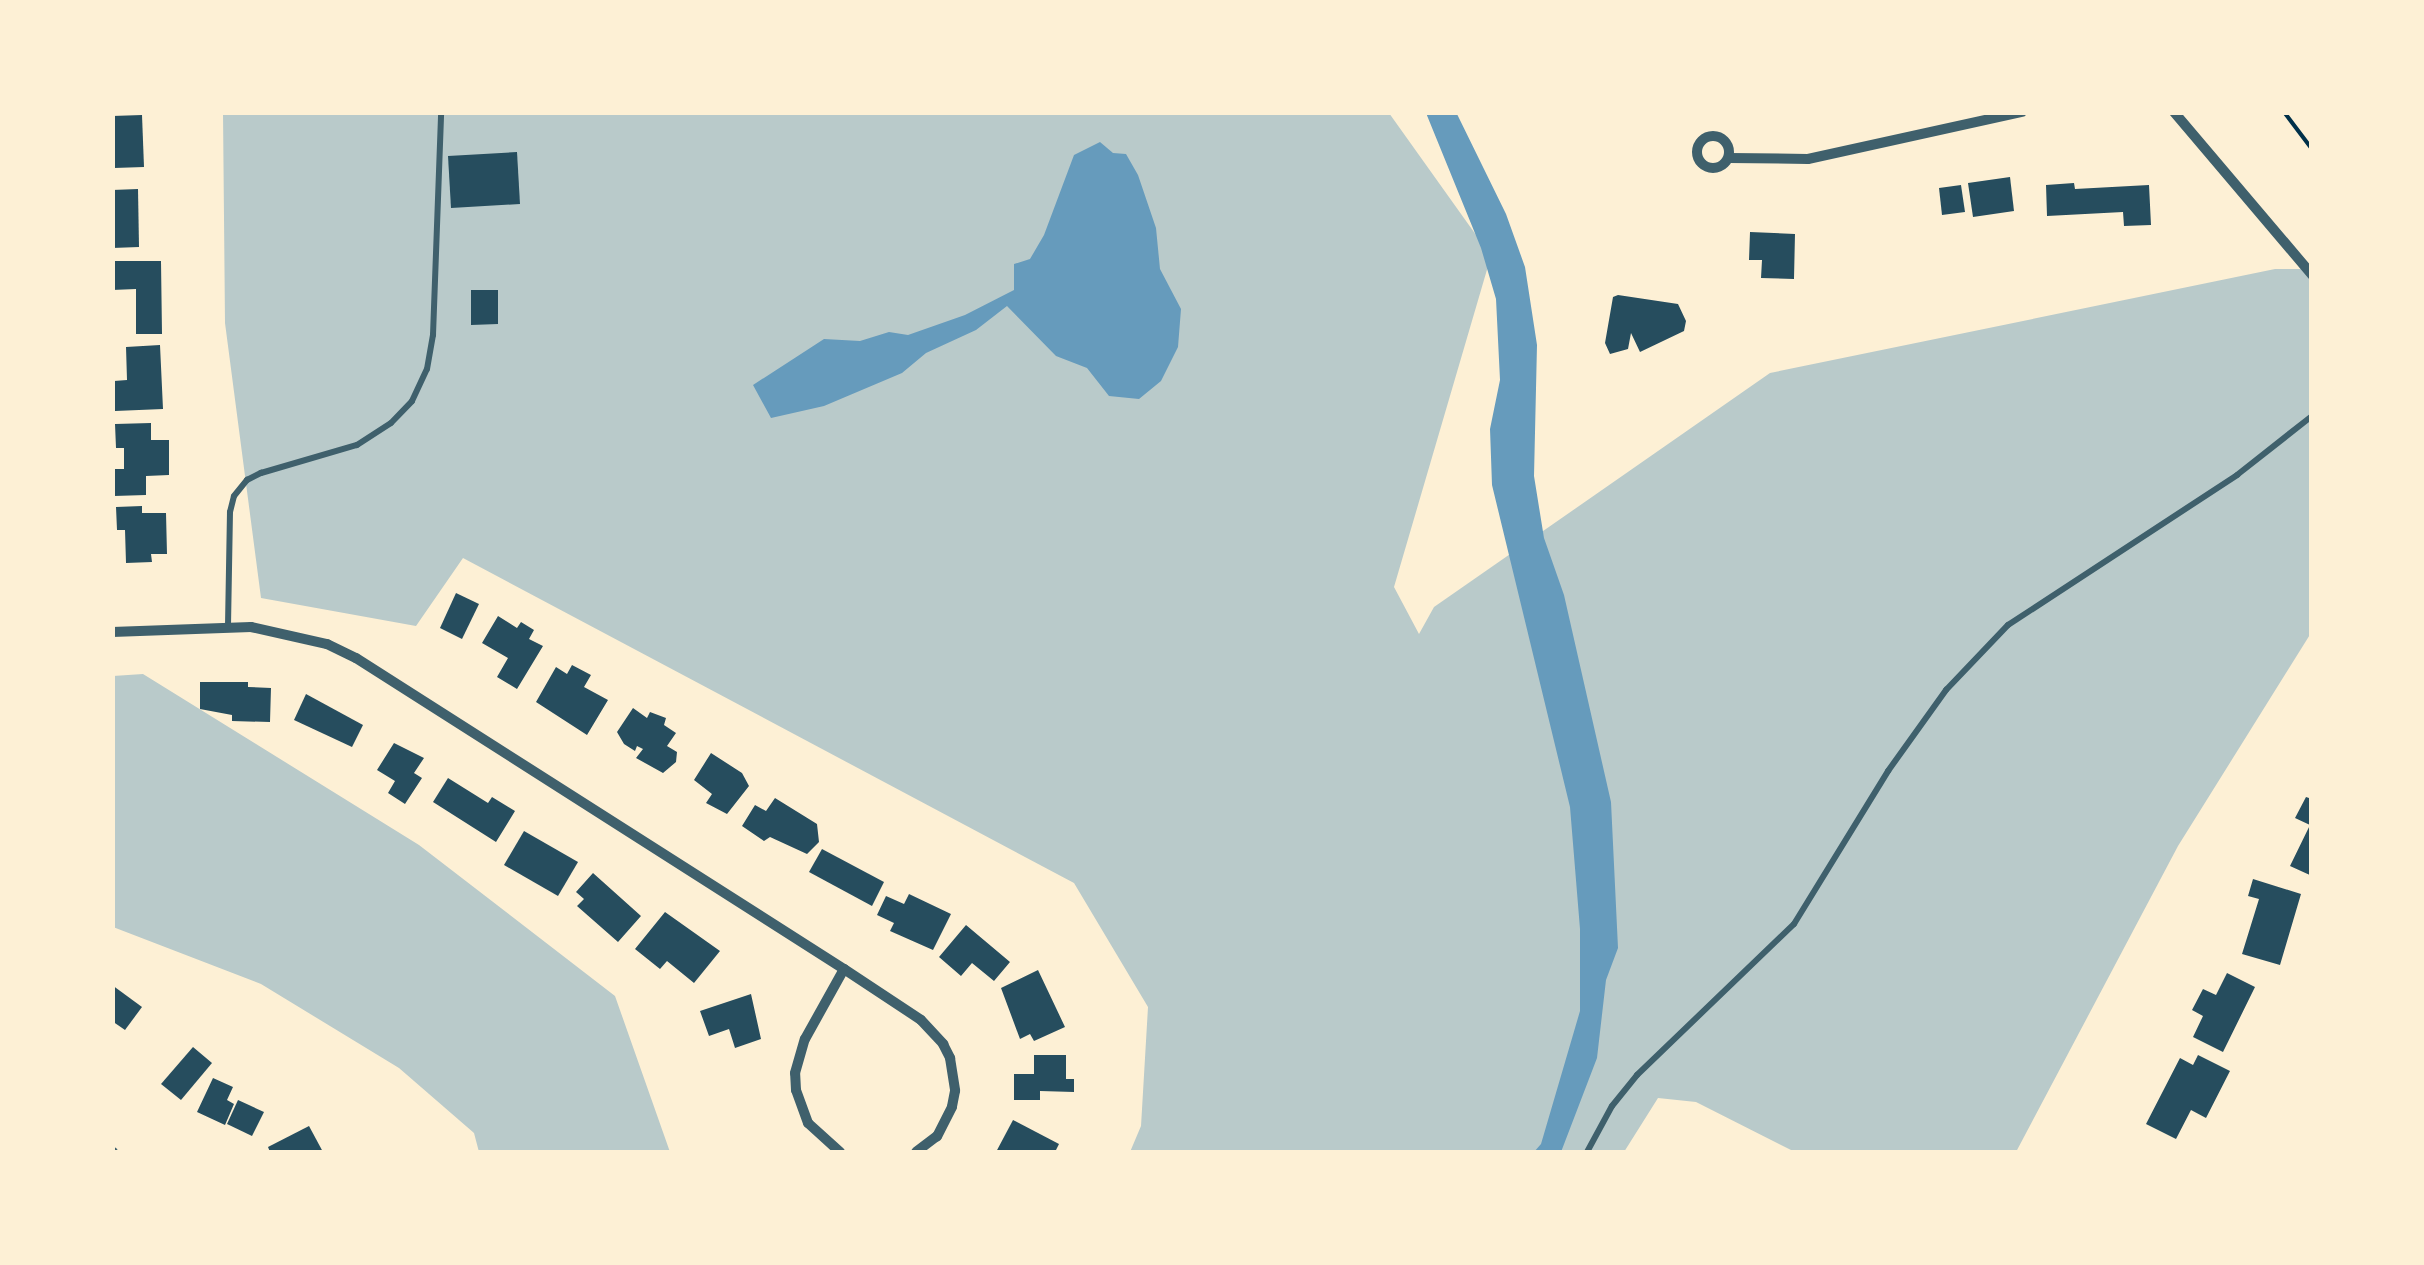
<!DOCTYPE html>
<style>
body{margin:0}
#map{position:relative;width:2424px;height:1265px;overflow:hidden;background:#fdf0d5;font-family:Roboto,sans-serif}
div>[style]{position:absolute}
.green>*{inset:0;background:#b9caca}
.water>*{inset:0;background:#669bbc}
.building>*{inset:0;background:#264d5e}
.path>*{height:4px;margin:-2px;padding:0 2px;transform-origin:2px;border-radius:2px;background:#003049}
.service>*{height:6px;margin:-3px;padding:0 3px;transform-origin:3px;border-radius:3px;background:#3f606c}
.minor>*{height:10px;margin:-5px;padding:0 5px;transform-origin:5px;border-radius:5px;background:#3f606c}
.minor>.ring{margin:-5px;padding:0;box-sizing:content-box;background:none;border:10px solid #3f606c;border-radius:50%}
span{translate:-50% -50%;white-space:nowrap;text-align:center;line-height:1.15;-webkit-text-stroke:10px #fdf0d5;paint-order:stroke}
.frame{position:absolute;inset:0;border:115px solid #fdf0d5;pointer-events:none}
</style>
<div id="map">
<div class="green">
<div style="clip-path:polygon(223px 113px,1389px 113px,1491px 256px,1394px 587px,1419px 634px,1434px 607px,1770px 373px,2275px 269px,2311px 269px,2311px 633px,2178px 846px,2016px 1152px,1795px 1152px,1696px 1102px,1658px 1098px,1624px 1152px,1130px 1152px,1141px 1126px,1148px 1007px,1074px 883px,463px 558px,416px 626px,261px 598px,225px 323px)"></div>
<div style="clip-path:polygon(143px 674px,419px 845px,615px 996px,670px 1152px,479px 1152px,474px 1133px,399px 1068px,261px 984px,113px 927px,113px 676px)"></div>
</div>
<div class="water">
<div style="clip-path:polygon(1426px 113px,1457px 114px,1506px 214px,1525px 267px,1537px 345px,1534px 476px,1544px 538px,1564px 595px,1611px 802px,1618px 948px,1606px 980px,1597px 1058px,1561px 1152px,1534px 1152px,1541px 1144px,1580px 1011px,1580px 929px,1570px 807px,1492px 485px,1490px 429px,1500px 380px,1496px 299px,1481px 248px)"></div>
<div style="clip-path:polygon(1100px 142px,1113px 153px,1126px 154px,1138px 175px,1156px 228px,1160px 269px,1181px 309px,1178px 347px,1161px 381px,1139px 399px,1109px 396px,1087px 368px,1056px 356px,1007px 306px,976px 330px,926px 353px,902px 373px,824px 406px,771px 418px,753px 385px,824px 339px,860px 341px,889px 332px,908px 335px,965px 315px,1014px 290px,1014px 264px,1030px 259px,1044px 235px,1074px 155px)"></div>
</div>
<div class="building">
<div style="clip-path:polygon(142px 115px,144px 167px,114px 168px,112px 116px)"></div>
<div style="clip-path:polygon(517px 152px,520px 204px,451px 208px,448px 156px)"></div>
<div style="clip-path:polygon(2010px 177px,2014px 211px,1973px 217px,1968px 183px)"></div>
<div style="clip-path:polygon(2074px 183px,2075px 189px,2149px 185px,2151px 225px,2124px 226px,2123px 212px,2047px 216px,2046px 185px)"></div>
<div style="clip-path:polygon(1961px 185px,1965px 212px,1942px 215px,1939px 188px)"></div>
<div style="clip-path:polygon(138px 189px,139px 247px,112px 248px,112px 190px)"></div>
<div style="clip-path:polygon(1750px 232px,1795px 234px,1794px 279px,1761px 278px,1762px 260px,1749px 260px)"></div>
<div style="clip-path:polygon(112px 261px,161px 261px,162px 334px,136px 334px,136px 289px,112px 290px)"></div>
<div style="clip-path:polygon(471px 290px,498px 290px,498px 324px,471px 325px)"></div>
<div style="clip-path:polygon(1618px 295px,1678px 304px,1686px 321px,1684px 331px,1640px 352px,1631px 333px,1628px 349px,1610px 354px,1605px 343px,1613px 297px)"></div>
<div style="clip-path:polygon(160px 345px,163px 409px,115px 411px,114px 381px,127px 380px,126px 347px)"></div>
<div style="clip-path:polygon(151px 423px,151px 440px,169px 440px,169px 475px,146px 476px,146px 495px,114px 496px,113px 469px,124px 469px,124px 448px,116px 448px,115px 424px)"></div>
<div style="clip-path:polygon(142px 506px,142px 513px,166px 513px,167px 554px,151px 554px,152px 562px,126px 563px,125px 530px,117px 530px,116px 507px)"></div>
<div style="clip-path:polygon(456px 593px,479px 604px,462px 639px,440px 628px)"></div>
<div style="clip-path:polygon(498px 616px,517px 628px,521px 622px,534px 630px,529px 639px,543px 646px,517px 689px,497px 677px,508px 658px,482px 643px)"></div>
<div style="clip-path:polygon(572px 665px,591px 675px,584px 687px,608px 700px,587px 735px,536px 702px,556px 667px,567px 674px)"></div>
<div style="clip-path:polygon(200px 682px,248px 682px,248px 687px,271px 688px,270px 722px,232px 721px,232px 715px,200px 709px)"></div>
<div style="clip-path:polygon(306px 694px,363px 725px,352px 747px,294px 720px)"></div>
<div style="clip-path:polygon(633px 708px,647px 718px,650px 712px,666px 718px,664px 725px,676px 733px,667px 746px,677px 752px,676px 762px,663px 773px,636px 758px,643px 749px,637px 746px,635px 751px,624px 744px,617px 732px)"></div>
<div style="clip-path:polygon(394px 743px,424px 758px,414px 773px,422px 778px,405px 804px,388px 793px,395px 781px,377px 770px)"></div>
<div style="clip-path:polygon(711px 753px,742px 773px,749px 786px,727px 814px,706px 803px,712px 794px,694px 780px)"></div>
<div style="clip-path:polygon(448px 778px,488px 803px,492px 797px,515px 811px,496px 842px,433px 802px)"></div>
<div style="clip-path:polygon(2306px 797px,2312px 799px,2312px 876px,2290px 866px,2310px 825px,2295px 818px)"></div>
<div style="clip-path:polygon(775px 798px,817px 824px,819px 842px,807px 854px,770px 837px,764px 841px,742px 826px,755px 805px,766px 811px)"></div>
<div style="clip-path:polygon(524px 831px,578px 862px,558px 896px,504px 865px)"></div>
<div style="clip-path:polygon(822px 849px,884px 882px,872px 906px,809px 872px)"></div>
<div style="clip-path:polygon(593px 873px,641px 916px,618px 942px,577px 906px,584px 899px,576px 892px)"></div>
<div style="clip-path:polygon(2253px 879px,2301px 894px,2280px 965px,2242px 954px,2259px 899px,2248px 896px)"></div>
<div style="clip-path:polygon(909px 894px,951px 914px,933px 950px,890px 931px,894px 923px,877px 915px,886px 896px,904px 904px)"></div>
<div style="clip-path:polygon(665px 912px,720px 951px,694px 983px,667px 961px,660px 969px,635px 949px)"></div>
<div style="clip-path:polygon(966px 925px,1010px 962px,994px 981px,972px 963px,961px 976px,939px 957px)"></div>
<div style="clip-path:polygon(1038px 970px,1065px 1027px,1034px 1041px,1030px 1034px,1020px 1039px,1001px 988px)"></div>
<div style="clip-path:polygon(2227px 973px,2255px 987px,2223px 1052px,2193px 1037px,2203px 1016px,2192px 1010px,2203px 989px,2216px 995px)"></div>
<div style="clip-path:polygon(112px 985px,142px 1007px,125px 1030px,112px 1021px)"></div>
<div style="clip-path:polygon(751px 994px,761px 1039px,735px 1048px,729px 1029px,709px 1036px,700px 1011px)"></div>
<div style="clip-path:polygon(193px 1047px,212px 1063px,181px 1100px,161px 1084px)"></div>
<div style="clip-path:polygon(1034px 1055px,1066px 1055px,1066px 1079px,1074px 1079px,1074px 1092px,1040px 1091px,1040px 1100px,1014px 1100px,1014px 1074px,1034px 1074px)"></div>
<div style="clip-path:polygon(2198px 1055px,2230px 1071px,2206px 1118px,2191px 1110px,2176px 1139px,2146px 1124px,2180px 1058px,2193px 1065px)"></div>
<div style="clip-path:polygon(213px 1078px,233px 1087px,227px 1100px,234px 1104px,225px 1125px,197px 1112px)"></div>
<div style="clip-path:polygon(238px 1100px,264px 1112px,252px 1136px,227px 1124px)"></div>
<div style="clip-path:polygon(1013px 1120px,1059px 1144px,1055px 1152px,996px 1152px)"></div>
<div style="clip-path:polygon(309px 1126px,323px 1152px,270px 1152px,268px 1147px)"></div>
</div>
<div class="path">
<div style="left:2284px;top:112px;width:46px;rotate:52.9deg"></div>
</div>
<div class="service">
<div style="left:228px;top:626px;width:114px;rotate:-89deg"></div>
<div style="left:230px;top:512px;width:16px;rotate:-76deg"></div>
<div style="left:234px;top:496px;width:21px;rotate:-51deg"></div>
<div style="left:247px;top:480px;width:16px;rotate:-27deg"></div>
<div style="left:261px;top:473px;width:100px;rotate:-16.3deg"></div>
<div style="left:357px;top:445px;width:40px;rotate:-32.9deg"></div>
<div style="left:391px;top:423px;width:30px;rotate:-46deg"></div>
<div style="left:412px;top:401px;width:35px;rotate:-65deg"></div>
<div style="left:427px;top:369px;width:35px;rotate:-80deg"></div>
<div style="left:433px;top:335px;width:223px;rotate:-87.9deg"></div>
<div style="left:1587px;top:1152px;width:52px;rotate:-61.5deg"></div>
<div style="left:1612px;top:1106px;width:40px;rotate:-51deg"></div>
<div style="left:1637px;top:1075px;width:218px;rotate:-43.9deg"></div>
<div style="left:1794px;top:924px;width:180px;rotate:-58.4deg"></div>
<div style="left:1888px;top:771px;width:100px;rotate:-54.4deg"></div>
<div style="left:1946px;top:690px;width:90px;rotate:-46.4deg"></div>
<div style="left:2008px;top:625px;width:274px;rotate:-33.2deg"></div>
<div style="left:2237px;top:475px;width:95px;rotate:-38.2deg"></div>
</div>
<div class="minor">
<div style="left:2174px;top:112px;width:214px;rotate:49.7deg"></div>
<div class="ring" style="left:1697px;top:136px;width:22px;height:22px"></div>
<div style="left:1729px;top:158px;width:79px;rotate:0.7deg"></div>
<div style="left:1808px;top:159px;width:219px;rotate:-12.4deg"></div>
<div style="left:112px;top:632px;width:139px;rotate:-2.1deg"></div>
<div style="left:251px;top:627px;width:78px;rotate:12.6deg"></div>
<div style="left:327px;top:644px;width:32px;rotate:26deg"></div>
<div style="left:356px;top:658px;width:579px;rotate:32.51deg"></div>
<div style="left:112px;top:1152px;width:1px"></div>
<div style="left:840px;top:1152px;width:43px;rotate:-137.8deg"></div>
<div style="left:808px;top:1123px;width:35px;rotate:-110deg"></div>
<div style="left:796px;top:1090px;width:17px;rotate:-93deg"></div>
<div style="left:795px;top:1073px;width:35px;rotate:-74deg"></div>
<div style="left:805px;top:1039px;width:80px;rotate:-60.9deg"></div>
<div style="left:844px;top:969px;width:92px;rotate:33.5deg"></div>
<div style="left:921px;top:1020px;width:33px;rotate:47deg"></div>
<div style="left:943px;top:1044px;width:16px;rotate:63deg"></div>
<div style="left:950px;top:1058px;width:33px;rotate:81deg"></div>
<div style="left:955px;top:1091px;width:16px;rotate:101deg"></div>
<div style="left:952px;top:1107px;width:33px;rotate:117deg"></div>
<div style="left:937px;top:1136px;width:26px;rotate:143deg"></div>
</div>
<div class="frame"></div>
</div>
